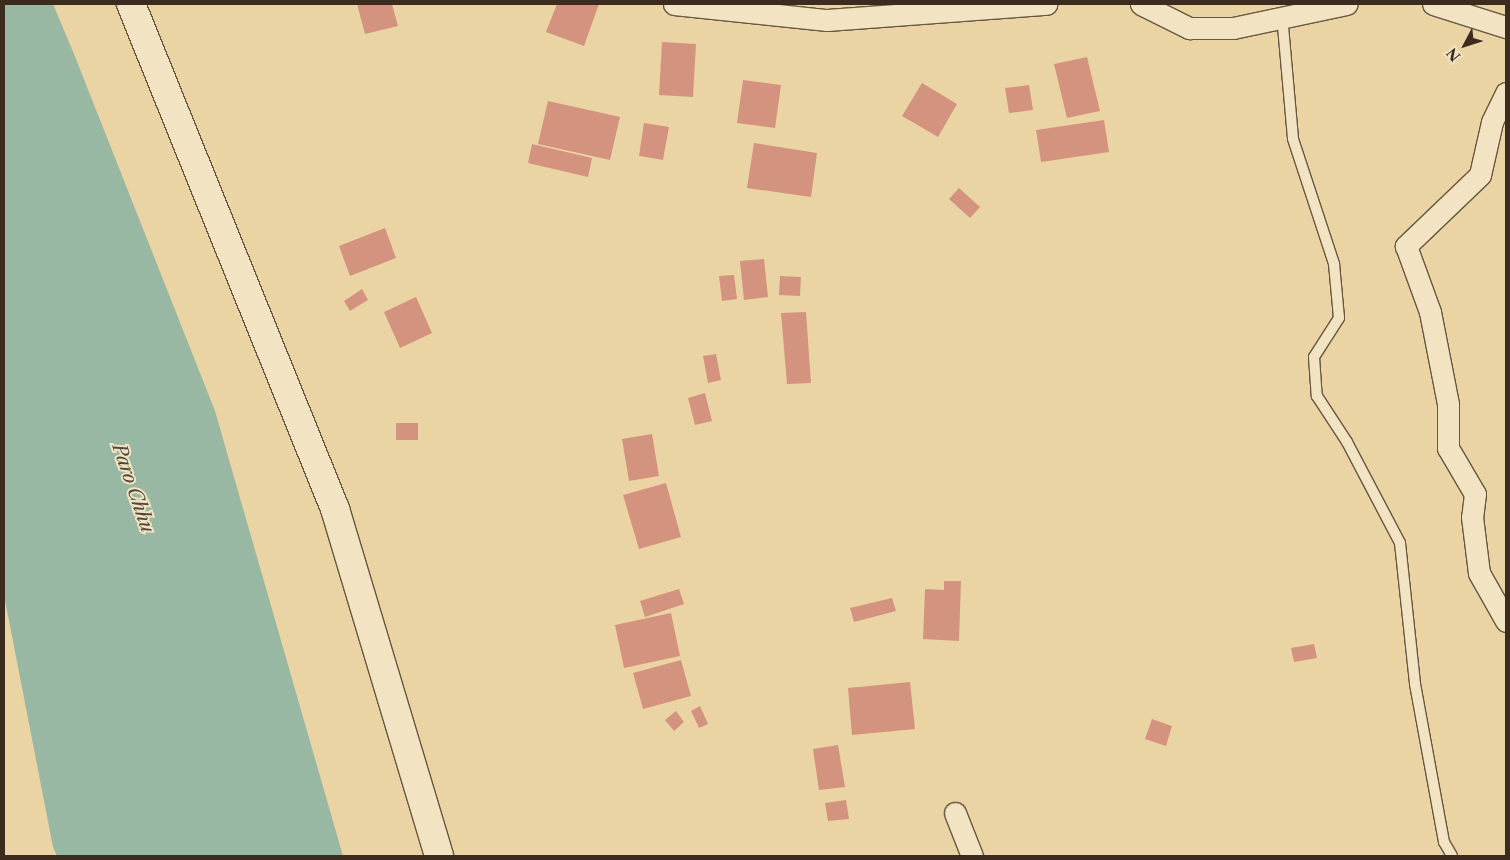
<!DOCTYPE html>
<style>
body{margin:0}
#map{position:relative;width:1510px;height:860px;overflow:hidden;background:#ebd4a3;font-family:"Libre Caslon Text",serif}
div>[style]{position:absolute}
.water>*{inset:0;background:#98b8a4}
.building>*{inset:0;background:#d4937f}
.roads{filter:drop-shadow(1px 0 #675640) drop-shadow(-1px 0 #675640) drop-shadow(0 1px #675640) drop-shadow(0 -1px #675640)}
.lane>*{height:10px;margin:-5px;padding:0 5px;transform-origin:5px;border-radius:5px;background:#f2e3c3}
.street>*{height:21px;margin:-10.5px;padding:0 10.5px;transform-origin:10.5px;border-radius:10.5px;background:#f2e3c3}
.secondary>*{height:28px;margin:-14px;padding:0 14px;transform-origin:14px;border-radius:14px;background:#f2e3c3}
span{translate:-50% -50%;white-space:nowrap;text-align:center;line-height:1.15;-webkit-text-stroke:4px #f2e3c3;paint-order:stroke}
.water-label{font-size:19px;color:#4e483a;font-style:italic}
.frame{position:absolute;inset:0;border:5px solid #3b2c1f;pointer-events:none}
.north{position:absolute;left:1440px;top:20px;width:50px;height:50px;-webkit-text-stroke:4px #f2e3c3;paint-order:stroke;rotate:230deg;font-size:14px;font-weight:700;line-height:20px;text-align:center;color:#3b2c1f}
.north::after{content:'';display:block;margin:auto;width:18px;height:22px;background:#3b2c1f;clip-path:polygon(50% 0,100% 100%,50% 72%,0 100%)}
</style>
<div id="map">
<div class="water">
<div style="clip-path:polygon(4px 4px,53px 4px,74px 54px,215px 411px,343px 856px,57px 856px,53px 847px,4px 595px)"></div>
</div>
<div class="building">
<div style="clip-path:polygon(357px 4px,392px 4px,398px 26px,365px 34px)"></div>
<div style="clip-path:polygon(557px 4px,599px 4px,584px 46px,546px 32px)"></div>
<div style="clip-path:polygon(662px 42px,696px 44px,693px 97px,659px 95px)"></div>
<div style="clip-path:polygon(1087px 57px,1100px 111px,1067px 118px,1054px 64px)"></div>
<div style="clip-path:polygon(743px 80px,781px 85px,775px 128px,737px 123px)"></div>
<div style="clip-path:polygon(922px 83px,957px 104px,938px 137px,902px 116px)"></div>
<div style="clip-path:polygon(1029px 85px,1033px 110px,1009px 113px,1005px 88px)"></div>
<div style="clip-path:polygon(548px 101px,620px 117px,610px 160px,538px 144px)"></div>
<div style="clip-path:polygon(1104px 120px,1109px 152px,1041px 162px,1036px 130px)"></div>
<div style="clip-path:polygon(644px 123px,669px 127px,663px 160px,639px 156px)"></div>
<div style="clip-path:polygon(754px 143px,817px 153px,811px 197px,747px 188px)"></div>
<div style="clip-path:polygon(532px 144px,592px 158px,588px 177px,528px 163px)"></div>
<div style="clip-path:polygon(959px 188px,980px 207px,970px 218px,949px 199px)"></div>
<div style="clip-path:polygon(385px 228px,396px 258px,350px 276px,339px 246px)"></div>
<div style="clip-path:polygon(764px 259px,768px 297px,744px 300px,740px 261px)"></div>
<div style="clip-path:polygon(734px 275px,737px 299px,722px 301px,719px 276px)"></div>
<div style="clip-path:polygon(780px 276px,801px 277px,800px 296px,779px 295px)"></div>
<div style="clip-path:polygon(362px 289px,368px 300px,350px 311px,344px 301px)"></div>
<div style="clip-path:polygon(416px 297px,432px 333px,400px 348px,384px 312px)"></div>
<div style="clip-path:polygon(806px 312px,811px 383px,787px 384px,781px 313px)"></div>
<div style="clip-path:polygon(716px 354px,721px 380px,708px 383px,703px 356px)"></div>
<div style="clip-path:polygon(705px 393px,712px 421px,695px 425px,688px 398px)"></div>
<div style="clip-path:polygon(396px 423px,418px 423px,418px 440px,396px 440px)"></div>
<div style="clip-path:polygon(652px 434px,659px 476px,629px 481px,622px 439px)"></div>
<div style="clip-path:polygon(666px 483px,681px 537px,639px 549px,623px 495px)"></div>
<div style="clip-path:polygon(944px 581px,961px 581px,959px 641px,923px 639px,925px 589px,944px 590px)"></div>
<div style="clip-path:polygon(679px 589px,684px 604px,645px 617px,640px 601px)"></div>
<div style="clip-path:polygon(892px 598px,896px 611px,854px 622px,850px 608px)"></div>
<div style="clip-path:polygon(671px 613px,680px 656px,624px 668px,615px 625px)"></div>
<div style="clip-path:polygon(1314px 644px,1317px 658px,1294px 662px,1291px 648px)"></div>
<div style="clip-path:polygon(681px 660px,691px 696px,643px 709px,633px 673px)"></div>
<div style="clip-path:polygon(910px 682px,915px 729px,852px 735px,848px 688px)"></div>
<div style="clip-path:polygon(700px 706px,708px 724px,699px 728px,691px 711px)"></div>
<div style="clip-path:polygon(676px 711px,684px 722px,674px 731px,665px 720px)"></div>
<div style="clip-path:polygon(1152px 719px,1172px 726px,1166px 746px,1145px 739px)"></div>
<div style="clip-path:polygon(838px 745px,845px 787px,819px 790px,813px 749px)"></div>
<div style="clip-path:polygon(846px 800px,849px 819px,828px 821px,825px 803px)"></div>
</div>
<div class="roads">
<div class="lane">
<div style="left:1282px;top:15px;width:124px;rotate:84.9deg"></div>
<div style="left:1293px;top:139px;width:132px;rotate:71.8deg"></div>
<div style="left:1334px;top:264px;width:54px;rotate:84.7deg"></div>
<div style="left:1339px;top:318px;width:46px;rotate:122.7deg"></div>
<div style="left:1314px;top:357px;width:39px;rotate:86deg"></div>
<div style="left:1317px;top:396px;width:55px;rotate:56.9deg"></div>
<div style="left:1347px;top:442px;width:114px;rotate:62.3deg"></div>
<div style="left:1400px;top:543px;width:142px;rotate:83.9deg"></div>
<div style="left:1415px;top:684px;width:161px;rotate:79.6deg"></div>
<div style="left:1444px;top:842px;width:16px;rotate:60deg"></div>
</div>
<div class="street">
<div style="left:674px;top:4px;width:154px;rotate:6deg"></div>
<div style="left:827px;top:20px;width:220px;rotate:-4.2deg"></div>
<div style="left:1141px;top:4px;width:54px;rotate:26.6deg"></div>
<div style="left:1189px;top:28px;width:44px"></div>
<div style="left:1233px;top:28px;width:116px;rotate:-11.9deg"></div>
<div style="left:1433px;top:4px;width:77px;rotate:17.5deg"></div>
<div style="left:1506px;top:93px;width:32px;rotate:116deg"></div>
<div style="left:1492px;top:122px;width:54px;rotate:102.8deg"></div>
<div style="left:1480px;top:175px;width:103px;rotate:136.2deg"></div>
<div style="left:1406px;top:246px;width:70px;rotate:70deg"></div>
<div style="left:1430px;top:312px;width:94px;rotate:78.9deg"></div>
<div style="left:1448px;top:404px;width:44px;rotate:90deg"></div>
<div style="left:1448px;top:448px;width:53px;rotate:59.6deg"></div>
<div style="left:1475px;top:494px;width:23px;rotate:97deg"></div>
<div style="left:1472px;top:517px;width:56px;rotate:82.9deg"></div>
<div style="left:1479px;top:573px;width:55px;rotate:60.6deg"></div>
<div style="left:955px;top:813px;width:46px;rotate:68.4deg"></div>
</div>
<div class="secondary">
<div style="left:131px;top:4px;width:545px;rotate:68deg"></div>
<div style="left:335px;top:509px;width:362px;rotate:73.3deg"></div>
</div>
</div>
<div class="water-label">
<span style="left:133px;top:488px;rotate:71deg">Paro Chhu</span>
</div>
<div class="frame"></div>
<div class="north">N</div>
</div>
